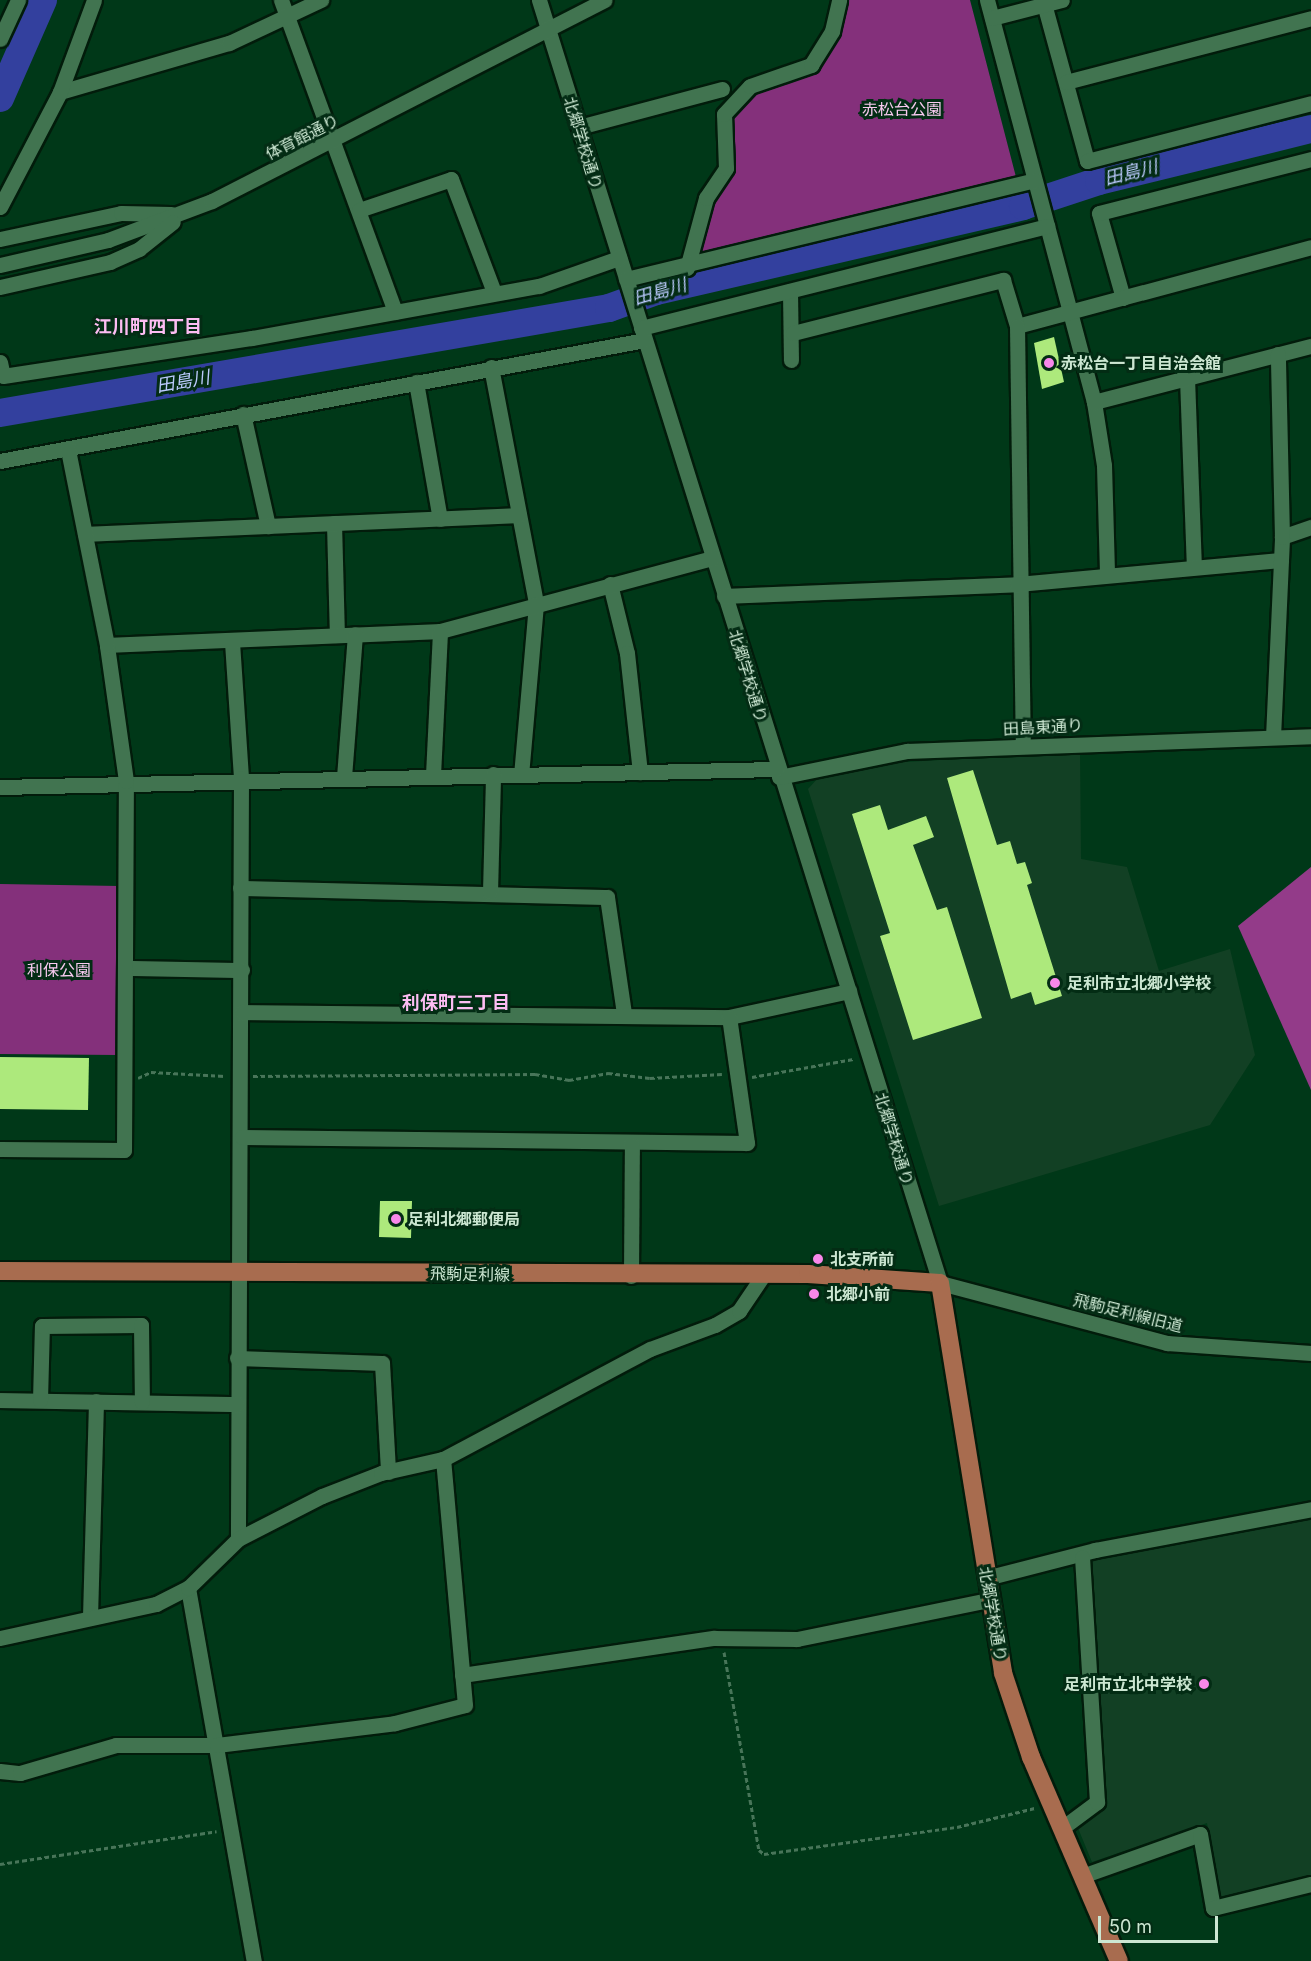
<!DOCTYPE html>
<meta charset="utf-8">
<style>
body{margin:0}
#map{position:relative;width:1311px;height:1961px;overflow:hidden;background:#003818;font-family:Inter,"Noto Sans JP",sans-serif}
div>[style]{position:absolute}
.built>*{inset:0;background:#124024}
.green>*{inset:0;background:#84307b}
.forest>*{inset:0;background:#933b89}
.river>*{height:28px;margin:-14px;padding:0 14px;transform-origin:14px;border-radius:14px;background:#33409e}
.building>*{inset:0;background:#ade97c}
.path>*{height:3px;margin-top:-1.5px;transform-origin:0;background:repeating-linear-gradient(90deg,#487559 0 4.5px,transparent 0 7.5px)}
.roads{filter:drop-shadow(2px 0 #021c0b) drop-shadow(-2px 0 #021c0b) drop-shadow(0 2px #021c0b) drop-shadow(0 -2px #021c0b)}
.minor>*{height:15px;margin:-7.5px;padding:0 7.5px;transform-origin:7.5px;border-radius:7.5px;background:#417450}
.major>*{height:18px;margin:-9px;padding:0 9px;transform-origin:9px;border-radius:9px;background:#a86c4f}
.dots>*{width:16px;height:16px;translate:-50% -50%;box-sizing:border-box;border:3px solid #032c14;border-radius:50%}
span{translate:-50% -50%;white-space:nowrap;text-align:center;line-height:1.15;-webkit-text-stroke:6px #032c14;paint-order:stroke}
.park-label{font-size:16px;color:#f9caf0}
.street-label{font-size:16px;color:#cce7d2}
.poi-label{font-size:16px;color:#cce7d2;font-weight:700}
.left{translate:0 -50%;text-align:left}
.right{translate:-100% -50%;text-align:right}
.water-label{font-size:18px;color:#bbcafd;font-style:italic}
.neighbourhood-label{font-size:18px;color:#fdbdf3;font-weight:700}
.scale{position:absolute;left:1098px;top:1916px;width:120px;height:27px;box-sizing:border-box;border:3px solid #cce7d2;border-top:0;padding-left:8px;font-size:18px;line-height:21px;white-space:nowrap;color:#cce7d2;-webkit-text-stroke:4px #032c14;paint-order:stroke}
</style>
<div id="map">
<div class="built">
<div style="clip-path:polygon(1080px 752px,1081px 859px,1127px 867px,1159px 971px,1230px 949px,1255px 1055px,1210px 1125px,939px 1206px,808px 789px,819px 777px,888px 763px)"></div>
<div style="clip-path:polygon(1311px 1517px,1311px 1876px,1221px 1899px,1207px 1823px,1092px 1862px,1078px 1828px,1104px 1803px,1090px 1565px,1095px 1556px)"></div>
</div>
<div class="green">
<div style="clip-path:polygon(845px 0,970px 0,1016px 177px,696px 260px,729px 115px,748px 92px,814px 71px,844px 19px)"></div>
<div style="clip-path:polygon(0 884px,119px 886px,117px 1055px,0 1054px)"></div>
</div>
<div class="forest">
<div style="clip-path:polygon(1311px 867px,1311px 1090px,1238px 926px)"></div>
</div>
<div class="river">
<div style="left:0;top:98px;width:107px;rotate:-66.3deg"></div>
<div style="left:0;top:413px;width:618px;rotate:-9.78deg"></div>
<div style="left:609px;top:308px;width:50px;rotate:-19.9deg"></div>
<div style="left:656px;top:291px;width:377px;rotate:-13deg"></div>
<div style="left:1023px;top:206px;width:80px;rotate:-18.2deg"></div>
<div style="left:1099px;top:181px;width:218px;rotate:-13.8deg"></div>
</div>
<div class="building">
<div style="clip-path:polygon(1054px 337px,1064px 382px,1042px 389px,1034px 343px)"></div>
<div style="clip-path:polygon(973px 770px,997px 845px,1010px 841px,1017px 864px,1025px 862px,1032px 883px,1027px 885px,1062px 996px,1035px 1005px,1031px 992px,1011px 999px,947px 778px)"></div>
<div style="clip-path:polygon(880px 805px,888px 830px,926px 816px,934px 837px,913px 845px,937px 910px,947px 907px,982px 1018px,913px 1040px,880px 936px,890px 933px,852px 814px)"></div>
<div style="clip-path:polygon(0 1057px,89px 1058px,88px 1110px,0 1109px)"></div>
<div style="clip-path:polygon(380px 1201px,412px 1201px,411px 1238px,379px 1237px)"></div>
</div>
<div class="path">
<div style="left:253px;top:1076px;width:282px;rotate:-0.4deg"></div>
<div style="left:535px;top:1074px;width:35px;rotate:10deg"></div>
<div style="left:569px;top:1080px;width:40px;rotate:-10deg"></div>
<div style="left:608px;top:1073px;width:42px;rotate:6.8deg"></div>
<div style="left:650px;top:1078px;width:72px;rotate:-3.2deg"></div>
<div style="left:752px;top:1077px;width:103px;rotate:-10.1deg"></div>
<div style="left:138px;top:1078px;width:14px;rotate:-25deg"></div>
<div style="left:151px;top:1072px;width:74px;rotate:3.1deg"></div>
<div style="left:724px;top:1652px;width:201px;rotate:80deg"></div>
<div style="left:759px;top:1850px;width:6px;rotate:39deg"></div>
<div style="left:764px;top:1854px;width:195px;rotate:-8deg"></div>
<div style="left:957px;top:1827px;width:80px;rotate:-13.7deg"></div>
<div style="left:0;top:1864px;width:219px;rotate:-8.6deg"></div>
</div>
<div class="roads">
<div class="minor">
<div style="left:281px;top:0;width:332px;rotate:69.9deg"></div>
<div style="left:539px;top:0;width:1344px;rotate:72.64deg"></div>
<div style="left:940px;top:1283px;width:235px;rotate:14.8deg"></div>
<div style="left:1167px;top:1343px;width:144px;rotate:4deg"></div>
<div style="left:987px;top:0;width:416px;rotate:75.1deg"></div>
<div style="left:1094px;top:402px;width:64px;rotate:81deg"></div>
<div style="left:1104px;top:465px;width:110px;rotate:88.4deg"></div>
<div style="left:1043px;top:0;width:167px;rotate:74.7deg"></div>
<div style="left:1087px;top:161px;width:231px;rotate:-14.5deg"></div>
<div style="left:992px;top:18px;width:72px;rotate:-14.4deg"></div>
<div style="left:0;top:39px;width:43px;rotate:-65.2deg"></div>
<div style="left:1066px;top:82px;width:253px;rotate:-14.6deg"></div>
<div style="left:60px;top:92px;width:176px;rotate:-16.2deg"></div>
<div style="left:229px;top:43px;width:102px;rotate:-25.1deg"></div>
<div style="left:579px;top:127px;width:148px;rotate:-14.9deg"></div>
<div style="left:0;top:207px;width:130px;rotate:-62.4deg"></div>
<div style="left:60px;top:92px;width:98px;rotate:-69.7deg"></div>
<div style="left:359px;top:210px;width:97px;rotate:-18.6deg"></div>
<div style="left:451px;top:179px;width:121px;rotate:69.2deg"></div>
<div style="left:0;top:239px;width:124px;rotate:-12.1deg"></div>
<div style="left:121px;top:213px;width:50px;rotate:1.1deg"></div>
<div style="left:0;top:265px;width:111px;rotate:-13deg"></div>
<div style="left:108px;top:240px;width:111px;rotate:-20.6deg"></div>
<div style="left:212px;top:201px;width:441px;rotate:-27.1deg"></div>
<div style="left:687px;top:268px;width:73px;rotate:-74.8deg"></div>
<div style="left:706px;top:198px;width:36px;rotate:-56deg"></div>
<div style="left:726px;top:168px;width:54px;rotate:-92.1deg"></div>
<div style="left:724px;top:114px;width:38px;rotate:-47deg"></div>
<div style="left:750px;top:86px;width:65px;rotate:-19deg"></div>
<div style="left:811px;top:65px;width:40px;rotate:-58deg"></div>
<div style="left:832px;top:31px;width:32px;rotate:-77deg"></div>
<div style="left:626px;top:279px;width:420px;rotate:-13.6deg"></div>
<div style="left:0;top:287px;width:113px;rotate:-12.8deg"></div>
<div style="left:110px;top:262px;width:32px;rotate:-24deg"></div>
<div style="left:139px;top:249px;width:43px;rotate:-38.5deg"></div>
<div style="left:790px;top:291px;width:69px;rotate:89.2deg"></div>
<div style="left:1123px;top:298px;width:88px;rotate:-105.8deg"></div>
<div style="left:1099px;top:213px;width:219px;rotate:-14.3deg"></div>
<div style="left:1017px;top:326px;width:304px;rotate:-15deg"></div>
<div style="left:641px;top:328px;width:419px;rotate:-14.1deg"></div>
<div style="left:793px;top:333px;width:217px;rotate:-14.2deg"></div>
<div style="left:1003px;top:280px;width:48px;rotate:73.1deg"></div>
<div style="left:1017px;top:326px;width:419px;rotate:89.2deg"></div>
<div style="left:0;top:362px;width:14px;rotate:78deg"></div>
<div style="left:3px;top:376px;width:252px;rotate:-8.7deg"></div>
<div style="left:252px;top:338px;width:292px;rotate:-10.3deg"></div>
<div style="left:539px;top:286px;width:85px;rotate:-19.3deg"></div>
<div style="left:491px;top:367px;width:241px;rotate:79.2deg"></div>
<div style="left:536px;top:604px;width:171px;rotate:95deg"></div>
<div style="left:1187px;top:378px;width:189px;rotate:87.9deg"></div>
<div style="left:416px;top:382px;width:139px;rotate:80.1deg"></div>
<div style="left:1094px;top:402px;width:224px;rotate:-14.5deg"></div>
<div style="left:243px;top:414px;width:115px;rotate:77.4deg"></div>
<div style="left:0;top:461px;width:656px;rotate:-10.63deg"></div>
<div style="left:334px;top:523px;width:112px;rotate:88.5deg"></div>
<div style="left:85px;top:534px;width:434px;rotate:-2.5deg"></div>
<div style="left:1282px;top:537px;width:31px;rotate:-19deg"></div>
<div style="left:610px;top:584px;width:71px;rotate:76.2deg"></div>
<div style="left:627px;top:653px;width:120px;rotate:83.8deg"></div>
<div style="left:724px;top:596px;width:293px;rotate:-2.3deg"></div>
<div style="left:1017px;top:584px;width:265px;rotate:-5.2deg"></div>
<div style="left:232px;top:642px;width:136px;rotate:86.2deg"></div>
<div style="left:241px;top:778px;width:761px;rotate:90.23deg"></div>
<div style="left:107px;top:645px;width:333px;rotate:-2.4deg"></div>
<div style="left:440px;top:631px;width:282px;rotate:-15deg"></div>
<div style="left:1273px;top:737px;width:200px;rotate:-87.4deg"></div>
<div style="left:1282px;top:537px;width:183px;rotate:-91.3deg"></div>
<div style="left:433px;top:775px;width:144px;rotate:-87.2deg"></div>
<div style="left:344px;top:777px;width:143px;rotate:-85.6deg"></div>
<div style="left:779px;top:777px;width:131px;rotate:-11.5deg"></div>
<div style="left:907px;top:751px;width:404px;rotate:-2.1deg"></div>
<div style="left:0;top:787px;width:777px;rotate:-1.33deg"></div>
<div style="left:240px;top:888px;width:367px;rotate:1.4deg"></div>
<div style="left:607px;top:897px;width:118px;rotate:81.7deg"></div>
<div style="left:490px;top:892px;width:118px;rotate:-88.5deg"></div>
<div style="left:127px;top:968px;width:115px;rotate:1deg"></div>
<div style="left:242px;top:1012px;width:487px;rotate:0.6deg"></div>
<div style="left:729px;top:1017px;width:123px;rotate:-12.2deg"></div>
<div style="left:242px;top:1137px;width:505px;rotate:0.68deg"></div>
<div style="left:747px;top:1143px;width:127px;rotate:-98.1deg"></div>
<div style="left:0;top:1149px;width:124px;rotate:0.5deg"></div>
<div style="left:124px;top:1150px;width:369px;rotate:-89.7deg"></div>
<div style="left:126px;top:781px;width:137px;rotate:-98deg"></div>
<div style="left:107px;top:645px;width:200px;rotate:-101.3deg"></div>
<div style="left:631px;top:1276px;width:131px;rotate:-89.6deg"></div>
<div style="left:237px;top:1358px;width:145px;rotate:2deg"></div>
<div style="left:382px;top:1363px;width:109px;rotate:86.8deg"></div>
<div style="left:0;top:1400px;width:237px;rotate:1deg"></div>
<div style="left:40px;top:1400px;width:74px;rotate:-88.5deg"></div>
<div style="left:42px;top:1326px;width:99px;rotate:-0.6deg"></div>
<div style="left:141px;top:1325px;width:77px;rotate:89.3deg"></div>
<div style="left:986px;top:1578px;width:113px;rotate:-14.4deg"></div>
<div style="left:1095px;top:1550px;width:220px;rotate:-10.7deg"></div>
<div style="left:188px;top:1588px;width:379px;rotate:80deg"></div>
<div style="left:90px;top:1617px;width:216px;rotate:-88.4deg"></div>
<div style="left:0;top:1638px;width:160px;rotate:-12.3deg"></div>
<div style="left:156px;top:1604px;width:36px;rotate:-27deg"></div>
<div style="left:188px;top:1588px;width:70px;rotate:-44.4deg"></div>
<div style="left:238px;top:1539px;width:94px;rotate:-27.1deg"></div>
<div style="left:322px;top:1496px;width:63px;rotate:-21.3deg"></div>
<div style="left:381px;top:1473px;width:64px;rotate:-12.7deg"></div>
<div style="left:443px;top:1459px;width:234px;rotate:-28deg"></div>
<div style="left:650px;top:1349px;width:69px;rotate:-20.3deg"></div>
<div style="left:715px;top:1325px;width:28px;rotate:-30deg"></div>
<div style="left:739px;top:1311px;width:45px;rotate:-56deg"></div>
<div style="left:462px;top:1675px;width:255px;rotate:-8.4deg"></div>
<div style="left:714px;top:1638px;width:83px;rotate:0.7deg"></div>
<div style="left:797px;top:1639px;width:196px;rotate:-11.5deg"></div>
<div style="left:0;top:1771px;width:20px;rotate:6deg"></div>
<div style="left:20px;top:1773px;width:100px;rotate:-16.3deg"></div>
<div style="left:116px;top:1745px;width:101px"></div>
<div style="left:217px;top:1745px;width:179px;rotate:-7deg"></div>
<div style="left:395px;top:1723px;width:72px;rotate:-14.4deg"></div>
<div style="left:465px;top:1705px;width:247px;rotate:-95.1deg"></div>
<div style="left:1062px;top:1828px;width:44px;rotate:-36.6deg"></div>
<div style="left:1097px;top:1802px;width:245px;rotate:-93.5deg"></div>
<div style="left:1082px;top:1876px;width:125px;rotate:-19.6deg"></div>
<div style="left:1200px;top:1834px;width:75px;rotate:80deg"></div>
<div style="left:1213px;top:1908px;width:101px;rotate:-13.8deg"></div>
</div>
<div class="major">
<div style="left:0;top:1271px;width:808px;rotate:0.21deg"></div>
<div style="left:808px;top:1274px;width:132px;rotate:3.9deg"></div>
<div style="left:940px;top:1283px;width:395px;rotate:80.8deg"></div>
<div style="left:1003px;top:1673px;width:89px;rotate:71.6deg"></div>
<div style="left:1031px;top:1757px;width:222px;rotate:66.7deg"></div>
</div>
</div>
<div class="dots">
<div style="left:1049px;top:363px;background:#f888e9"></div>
<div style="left:1055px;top:983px;background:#f888e9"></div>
<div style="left:396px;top:1219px;background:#f888e9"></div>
<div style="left:818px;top:1259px;background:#f888e9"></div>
<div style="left:814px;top:1294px;background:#f888e9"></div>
<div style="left:1204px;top:1684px;background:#f888e9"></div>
</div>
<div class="park-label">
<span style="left:902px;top:109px">赤松台公園</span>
<span style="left:59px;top:970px">利保公園</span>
</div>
<div class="street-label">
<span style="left:302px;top:137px;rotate:-27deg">体育館通り</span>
<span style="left:583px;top:143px;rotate:73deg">北郷学校通り</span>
<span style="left:748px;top:676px;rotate:73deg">北郷学校通り</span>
<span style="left:1043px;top:727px;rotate:-3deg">田島東通り</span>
<span style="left:894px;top:1139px;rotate:73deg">北郷学校通り</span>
<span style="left:470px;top:1274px;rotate:1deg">飛駒足利線</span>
<span style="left:1128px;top:1313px;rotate:14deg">飛駒足利線旧道</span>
<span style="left:993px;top:1614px;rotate:80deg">北郷学校通り</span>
</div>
<div class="poi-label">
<span class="left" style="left:1061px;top:363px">赤松台一丁目自治会館</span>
<span class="left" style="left:1067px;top:983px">足利市立北郷小学校</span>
<span class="left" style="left:408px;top:1219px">足利北郷郵便局</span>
<span class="left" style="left:830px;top:1259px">北支所前</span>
<span class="left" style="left:826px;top:1294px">北郷小前</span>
<span class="right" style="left:1192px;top:1684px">足利市立北中学校</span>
</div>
<div class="water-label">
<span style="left:1131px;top:173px;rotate:-14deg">田島川</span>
<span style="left:660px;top:292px;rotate:-16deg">田島川</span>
<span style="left:183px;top:382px;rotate:-10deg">田島川</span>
</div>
<div class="neighbourhood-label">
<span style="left:148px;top:327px">江川町四丁目</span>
<span style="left:456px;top:1003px">利保町三丁目</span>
</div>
<div class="scale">50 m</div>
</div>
